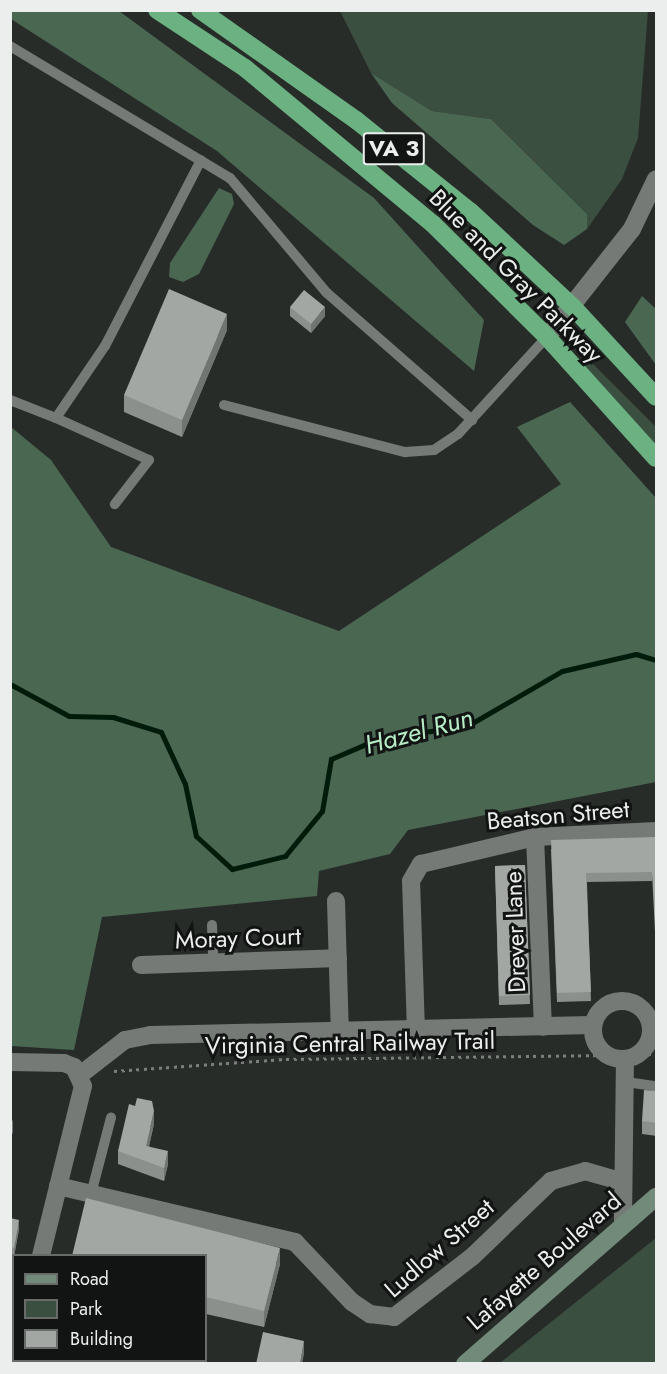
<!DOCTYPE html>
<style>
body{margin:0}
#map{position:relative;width:667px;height:1374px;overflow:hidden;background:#282c29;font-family:Jost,sans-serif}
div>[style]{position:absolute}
.green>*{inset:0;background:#3b4f41}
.forest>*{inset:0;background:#4a6752}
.stream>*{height:5px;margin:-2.5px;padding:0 2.5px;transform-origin:2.5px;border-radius:2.5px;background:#011b0b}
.path>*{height:3px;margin-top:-1.5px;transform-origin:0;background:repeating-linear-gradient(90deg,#7c7f7d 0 3px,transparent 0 7.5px)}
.lane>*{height:10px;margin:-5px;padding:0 5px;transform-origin:5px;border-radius:5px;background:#757a76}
.street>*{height:18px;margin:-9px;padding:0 9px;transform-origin:9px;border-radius:9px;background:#757a76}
.street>.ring{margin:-9px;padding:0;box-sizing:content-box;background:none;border:18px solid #757a76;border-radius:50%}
.secondary>*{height:18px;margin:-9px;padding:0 9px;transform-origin:9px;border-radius:9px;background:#728a7a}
.highway>*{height:18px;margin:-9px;padding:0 9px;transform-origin:9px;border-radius:9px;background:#6bb182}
.wall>*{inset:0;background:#8b908c}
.shaded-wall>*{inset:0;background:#717572}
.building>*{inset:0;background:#a2a7a3}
span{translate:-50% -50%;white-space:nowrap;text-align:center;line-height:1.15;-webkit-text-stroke:6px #121413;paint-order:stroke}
.shield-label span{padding:2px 4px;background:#121413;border:2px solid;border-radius:4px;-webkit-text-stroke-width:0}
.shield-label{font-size:22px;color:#eceeed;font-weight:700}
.street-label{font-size:24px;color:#eceeed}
.water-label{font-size:26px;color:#b6edc6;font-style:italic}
.frame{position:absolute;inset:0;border:12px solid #eceeed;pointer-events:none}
.legend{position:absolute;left:12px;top:1254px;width:195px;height:108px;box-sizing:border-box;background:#121413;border:2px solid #696b6a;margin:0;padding:8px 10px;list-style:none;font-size:18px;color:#eceeed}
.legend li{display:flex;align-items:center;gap:12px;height:30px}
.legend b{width:30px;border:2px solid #696b6a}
</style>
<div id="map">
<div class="green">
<div style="clip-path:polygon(340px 11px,648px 11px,638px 138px,622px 179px,587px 229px,587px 214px,491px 119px,432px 111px,371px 73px)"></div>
<div style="clip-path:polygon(580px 351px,656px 427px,656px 446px,584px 365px)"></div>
<div style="clip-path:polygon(656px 1238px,656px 1363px,500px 1363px)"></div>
</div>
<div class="forest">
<div style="clip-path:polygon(10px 11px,119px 11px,374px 198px,484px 320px,474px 371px,217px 151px,11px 19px)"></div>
<div style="clip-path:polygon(371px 73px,432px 111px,491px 119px,587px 214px,587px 229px,564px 245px,533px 225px,392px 103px)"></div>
<div style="clip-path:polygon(219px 188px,232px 194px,234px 204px,199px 274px,183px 282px,169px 277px,170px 263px)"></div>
<div style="clip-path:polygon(642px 296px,656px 309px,656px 365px,625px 322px)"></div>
<div style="clip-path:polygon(570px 402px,656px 498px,656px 782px,408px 830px,390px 854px,319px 871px,317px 896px,102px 917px,74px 1050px,11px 1046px,11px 427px,51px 460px,111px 547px,339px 631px,561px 484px,517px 427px)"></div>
</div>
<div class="stream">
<div style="left:10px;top:684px;width:67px;rotate:28.5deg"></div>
<div style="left:69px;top:716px;width:44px;rotate:1.3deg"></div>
<div style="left:113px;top:717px;width:50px;rotate:17.4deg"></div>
<div style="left:161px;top:732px;width:57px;rotate:65.2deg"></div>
<div style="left:185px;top:784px;width:53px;rotate:78.1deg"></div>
<div style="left:196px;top:836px;width:49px;rotate:42.5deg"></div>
<div style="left:232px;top:869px;width:55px;rotate:-13.8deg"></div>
<div style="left:285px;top:856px;width:58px;rotate:-50.6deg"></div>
<div style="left:322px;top:811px;width:53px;rotate:-80.2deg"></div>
<div style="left:331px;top:759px;width:53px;rotate:-23.2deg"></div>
<div style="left:380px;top:738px;width:88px;rotate:-7.9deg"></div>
<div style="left:467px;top:726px;width:110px;rotate:-30.1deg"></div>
<div style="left:562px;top:671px;width:76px;rotate:-12.9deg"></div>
<div style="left:636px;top:654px;width:21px;rotate:17deg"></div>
</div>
<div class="path">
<div style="left:641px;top:1054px;width:15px"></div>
<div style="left:114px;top:1071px;width:172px;rotate:-4deg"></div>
<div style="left:286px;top:1059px;width:325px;rotate:-0.7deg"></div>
</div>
<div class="lane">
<div style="left:10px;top:46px;width:257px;rotate:31deg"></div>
<div style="left:230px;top:178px;width:150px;rotate:49.9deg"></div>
<div style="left:327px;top:293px;width:193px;rotate:41.2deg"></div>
<div style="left:10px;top:400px;width:49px;rotate:21.4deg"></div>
<div style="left:56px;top:418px;width:87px;rotate:-55.8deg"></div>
<div style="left:105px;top:346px;width:209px;rotate:-62.7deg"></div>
<div style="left:224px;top:405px;width:187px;rotate:14.6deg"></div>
<div style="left:405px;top:452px;width:29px;rotate:-4deg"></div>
<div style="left:434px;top:450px;width:29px;rotate:-34deg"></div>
<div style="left:458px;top:434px;width:132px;rotate:-47.5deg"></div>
<div style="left:56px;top:418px;width:102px;rotate:24.3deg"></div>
<div style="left:149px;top:460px;width:56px;rotate:127.7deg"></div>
<div style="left:212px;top:925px;width:37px;rotate:88deg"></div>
<div style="left:626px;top:1082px;width:30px;rotate:8deg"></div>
<div style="left:91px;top:1194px;width:79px;rotate:-75.3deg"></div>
</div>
<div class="street">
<div style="left:547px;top:337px;width:137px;rotate:-51.8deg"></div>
<div style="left:632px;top:229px;width:55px;rotate:-64.4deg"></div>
<div style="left:535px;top:837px;width:190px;rotate:87.6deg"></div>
<div style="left:336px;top:901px;width:132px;rotate:88.3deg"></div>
<div style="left:141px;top:965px;width:197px;rotate:-2deg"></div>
<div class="ring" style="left:593px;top:1001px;width:40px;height:40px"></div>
<div style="left:416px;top:1031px;width:150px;rotate:-91.9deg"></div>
<div style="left:411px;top:881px;width:20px;rotate:-60deg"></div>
<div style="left:421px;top:864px;width:117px;rotate:-13.3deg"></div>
<div style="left:535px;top:837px;width:121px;rotate:-2.8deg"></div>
<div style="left:10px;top:1062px;width:54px;rotate:1.1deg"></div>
<div style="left:64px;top:1063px;width:11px;rotate:22deg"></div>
<div style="left:74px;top:1067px;width:21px;rotate:65deg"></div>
<div style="left:83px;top:1086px;width:175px;rotate:103.9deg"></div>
<div style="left:80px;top:1075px;width:57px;rotate:-37.9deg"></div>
<div style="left:125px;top:1040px;width:25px;rotate:-11deg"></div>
<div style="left:150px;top:1035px;width:443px;rotate:-1.3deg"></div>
<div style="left:58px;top:1186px;width:244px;rotate:13.3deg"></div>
<div style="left:295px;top:1242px;width:83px;rotate:46.5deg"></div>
<div style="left:352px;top:1302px;width:22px;rotate:34deg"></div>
<div style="left:370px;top:1314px;width:24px;rotate:7deg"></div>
<div style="left:394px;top:1317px;width:98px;rotate:-37.6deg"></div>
<div style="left:472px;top:1257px;width:110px;rotate:-43.9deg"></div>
<div style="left:551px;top:1181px;width:35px;rotate:-16deg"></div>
<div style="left:585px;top:1171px;width:36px;rotate:16deg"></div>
<div style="left:623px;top:1221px;width:161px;rotate:-89.3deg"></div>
<div style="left:14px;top:1364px;width:4px;rotate:-76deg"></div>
</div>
<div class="secondary">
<div style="left:465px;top:1364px;width:254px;rotate:-41.2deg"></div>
</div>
<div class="highway">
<div style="left:157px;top:10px;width:105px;rotate:33.4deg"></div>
<div style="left:245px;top:68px;width:244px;rotate:39.7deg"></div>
<div style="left:433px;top:224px;width:161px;rotate:44.7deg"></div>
<div style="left:547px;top:337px;width:163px;rotate:48deg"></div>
<div style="left:200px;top:10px;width:191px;rotate:35.2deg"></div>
<div style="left:356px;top:120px;width:147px;rotate:38.7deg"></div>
<div style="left:471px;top:212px;width:139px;rotate:43deg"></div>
<div style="left:573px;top:307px;width:122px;rotate:47.3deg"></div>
</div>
<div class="wall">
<div style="clip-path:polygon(290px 307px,325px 316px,311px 333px,290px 316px)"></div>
<div style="clip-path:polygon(227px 330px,182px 437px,124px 412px,124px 395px)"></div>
<div style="clip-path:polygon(657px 837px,652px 881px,587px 882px,591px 1001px,557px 1002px,551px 849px)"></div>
<div style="clip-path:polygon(525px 865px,530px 1004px,499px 1005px,495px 866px)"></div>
<div style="clip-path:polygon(657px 1091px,657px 1136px,642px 1134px,642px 1121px)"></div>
<div style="clip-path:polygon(154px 1124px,149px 1146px,168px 1164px,164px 1181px,118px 1164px,118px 1151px)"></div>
<div style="clip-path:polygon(10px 1218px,19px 1229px,14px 1257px,10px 1256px)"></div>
<div style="clip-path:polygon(206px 1256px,280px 1264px,264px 1327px,206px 1314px)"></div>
</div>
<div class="shaded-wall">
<div style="clip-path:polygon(325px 307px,325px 316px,311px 333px,311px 324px)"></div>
<div style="clip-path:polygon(227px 314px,227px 330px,182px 437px,182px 420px)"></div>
<div style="clip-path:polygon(154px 1111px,154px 1124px,146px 1159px,146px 1146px)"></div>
<div style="clip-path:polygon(13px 1119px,13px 1132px,10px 1140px,10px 1127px)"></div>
<div style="clip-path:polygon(168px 1151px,168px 1164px,164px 1181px,164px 1168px)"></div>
<div style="clip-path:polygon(19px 1220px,19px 1229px,14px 1256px,14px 1248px)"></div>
<div style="clip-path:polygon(280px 1248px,280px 1264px,264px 1327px,264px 1311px)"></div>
<div style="clip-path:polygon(304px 1341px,304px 1354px,302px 1364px,300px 1364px)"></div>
</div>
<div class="building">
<div style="clip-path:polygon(169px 289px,227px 314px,182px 420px,124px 395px)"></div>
<div style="clip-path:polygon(304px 290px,325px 307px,311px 324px,290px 307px)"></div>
<div style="clip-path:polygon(657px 837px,657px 972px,652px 872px,586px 873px,591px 992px,557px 993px,551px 840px)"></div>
<div style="clip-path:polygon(525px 865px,530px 995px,499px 996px,495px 866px)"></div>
<div style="clip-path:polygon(644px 1090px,657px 1091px,657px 1123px,642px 1121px)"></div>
<div style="clip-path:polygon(137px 1098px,152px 1101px,154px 1111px,146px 1146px,168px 1151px,164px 1168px,118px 1151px,129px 1104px,135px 1106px)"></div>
<div style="clip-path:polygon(86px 1198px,280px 1248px,264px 1311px,206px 1297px,206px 1256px,72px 1256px)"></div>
<div style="clip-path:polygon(10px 1218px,19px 1220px,14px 1248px,10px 1247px)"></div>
<div style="clip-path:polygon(263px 1332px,304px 1341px,300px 1364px,256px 1364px)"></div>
<div style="clip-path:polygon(136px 1360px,156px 1360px,155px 1364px,135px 1364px)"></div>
</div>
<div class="shield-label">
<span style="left:394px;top:149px">VA 3</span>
</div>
<div class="street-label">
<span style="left:516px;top:276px;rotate:45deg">Blue and Gray Parkway</span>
<span style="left:558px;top:815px;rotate:-5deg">Beatson Street</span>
<span style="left:515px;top:932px;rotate:-92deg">Drever Lane</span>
<span style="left:238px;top:938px;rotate:-2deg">Moray Court</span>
<span style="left:350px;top:1043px;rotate:-1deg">Virginia Central Railway Trail</span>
<span style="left:439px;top:1248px;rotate:-41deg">Ludlow Street</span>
<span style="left:544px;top:1261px;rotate:-41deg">Lafayette Boulevard</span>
</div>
<div class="water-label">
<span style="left:419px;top:732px;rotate:-15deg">Hazel Run</span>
</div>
<div class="frame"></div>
<ul class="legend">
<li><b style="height:8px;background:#728a7a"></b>Road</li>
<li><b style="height:16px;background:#3b4f41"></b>Park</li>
<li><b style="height:16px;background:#a2a7a3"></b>Building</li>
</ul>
</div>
